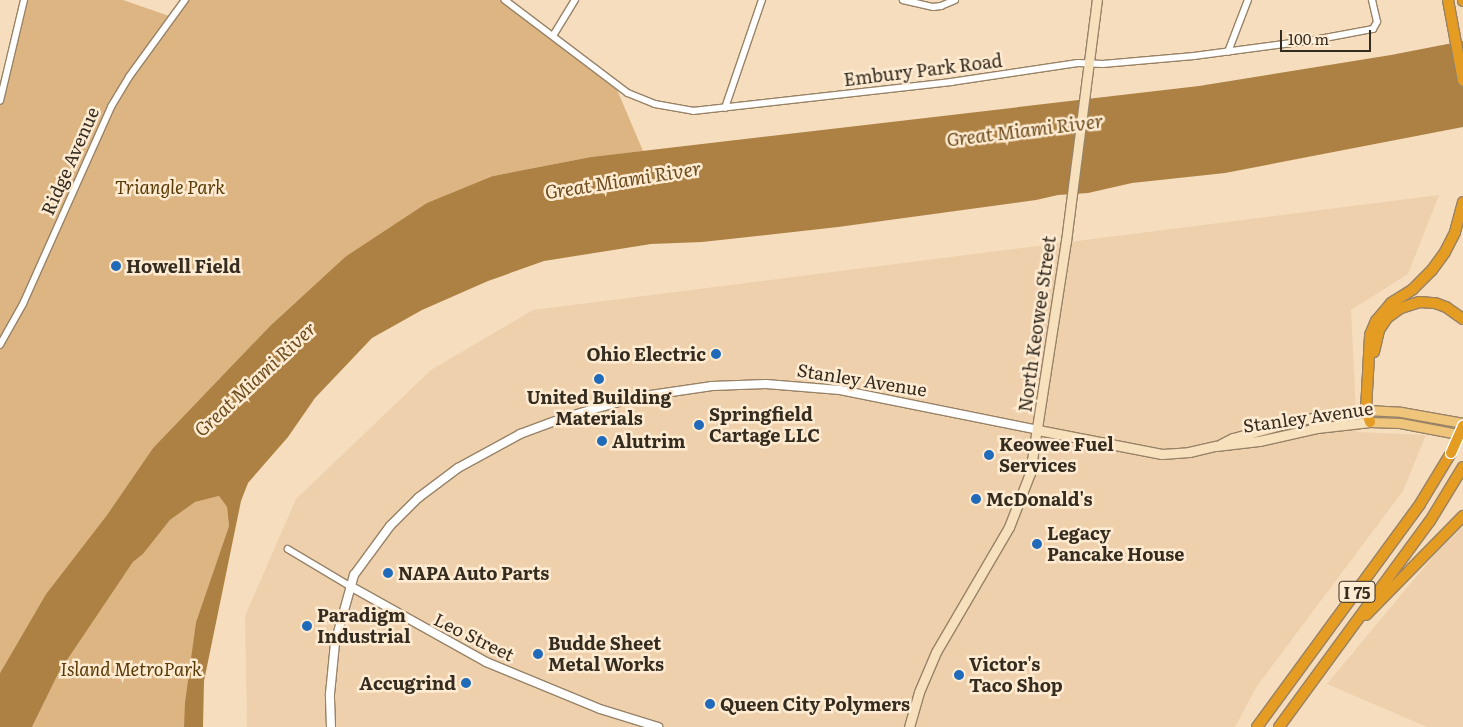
<!DOCTYPE html>
<style>
body{margin:0}
#map{position:relative;width:1463px;height:727px;overflow:hidden;background:#f5ddbe;font-family:Literata,serif}
div>[style]{position:absolute}
.built>*{inset:0;background:#eed1ac}
.green>*{inset:0;background:#dcb582}
.water>*{inset:0;background:#ad8143}
.roads{filter:drop-shadow(1px 0 #988266) drop-shadow(-1px 0 #988266) drop-shadow(0 1px #988266) drop-shadow(0 -1px #988266)}
.minor>*{height:5.5px;margin:-2.75px;padding:0 2.75px;transform-origin:2.75px;border-radius:2.75px;background:#fff}
.tertiary>*{height:8px;margin:-4px;padding:0 4px;transform-origin:4px;border-radius:4px;background:#fff}
.secondary>*{height:9px;margin:-4.5px;padding:0 4.5px;transform-origin:4.5px;border-radius:4.5px;background:#f7e1bd}
.primary>*{height:9px;margin:-4.5px;padding:0 4.5px;transform-origin:4.5px;border-radius:4.5px;background:#efc47b}
.motorway>*{height:10px;margin:-5px;padding:0 5px;transform-origin:5px;border-radius:5px;background:#e49c23}
.bridges{filter:drop-shadow(1px 0 #fff) drop-shadow(-1px 0 #fff) drop-shadow(0 1px #fff) drop-shadow(0 -1px #fff)}
.motorway-bridge>*{height:10px;margin:-5px;padding:0 5px;transform-origin:5px;border-radius:5px;background:#e49c23}
.dots>*{width:14px;height:14px;translate:-50% -50%;box-sizing:border-box;border:2px solid #feebd2;border-radius:50%}
span{translate:-50% -50%;white-space:nowrap;text-align:center;line-height:1.15;-webkit-text-stroke:5px #feebd2;paint-order:stroke}
.shield-label span{padding:1px 4px;background:#feebd2;border:1px solid;border-radius:4px;-webkit-text-stroke-width:0}
.shield-label{font-size:16px;color:#352c20;font-weight:700}
.street-label{font-size:18px;color:#352c20}
.park-label{font-size:18px;color:#583905;font-style:italic}
.poi-label{font-size:18px;color:#352c20;font-weight:700}
.left{translate:0 -50%;text-align:left}
.right{translate:-100% -50%;text-align:right}
.water-label{font-size:19px;color:#6c4c1d;font-style:italic}
.scale{position:absolute;left:1280px;top:30px;width:91px;height:22px;box-sizing:border-box;border:2px solid #352c20;border-top:0;padding-left:6px;font-size:15px;line-height:18px;white-space:nowrap;color:#352c20;-webkit-text-stroke:4px #feebd2;paint-order:stroke}
</style>
<div id="map">
<div class="built">
<div style="clip-path:polygon(1439px 195px,1408px 274px,1351px 310px,1357px 432px,1426px 435px,1403px 491px,1257px 686px,1235px 727px,247px 727px,245px 616px,296px 499px,431px 370px,533px 310px)"></div>
<div style="clip-path:polygon(1463px 526px,1463px 727px,1427px 727px,1327px 684px,1435px 554px)"></div>
</div>
<div class="green">
<div style="clip-path:polygon(24px 0,123px 0,172px 17px,185px 0,505px 0,615px 85px,643px 151px,591px 157px,493px 176px,345px 257px,270px 326px,153px 448px,107px 515px,46px 594px,0 673px,0 101px)"></div>
<div style="clip-path:polygon(219px 496px,227px 507px,229px 526px,196px 622px,184px 727px,32px 727px,59px 672px,133px 562px,143px 554px,170px 520px,195px 502px)"></div>
</div>
<div class="water">
<div style="clip-path:polygon(1463px 41px,1463px 127px,1225px 173px,1132px 183px,1088px 193px,1058px 195px,1036px 200px,838px 227px,702px 242px,651px 244px,544px 261px,488px 281px,422px 310px,372px 338px,315px 398px,288px 437px,248px 483px,241px 501px,204px 681px,203px 727px,184px 727px,185px 703px,196px 622px,229px 526px,227px 507px,219px 496px,195px 502px,170px 520px,143px 554px,133px 562px,59px 672px,32px 727px,0 727px,0 673px,46px 594px,107px 515px,153px 448px,270px 326px,345px 257px,427px 203px,493px 176px,591px 157px,1199px 86px,1391px 55px)"></div>
</div>
<div class="roads">
<div class="minor">
<div style="left:505px;top:0;width:154px;rotate:37.1deg"></div>
<div style="left:628px;top:93px;width:29px;rotate:22deg"></div>
<div style="left:655px;top:104px;width:39px;rotate:10deg"></div>
<div style="left:693px;top:111px;width:260px;rotate:-6.4deg"></div>
<div style="left:951px;top:82px;width:128px;rotate:-8.5deg"></div>
<div style="left:1078px;top:63px;width:25px;rotate:2deg"></div>
<div style="left:1103px;top:64px;width:91px;rotate:-5deg"></div>
<div style="left:1194px;top:56px;width:121px;rotate:-7.6deg"></div>
<div style="left:1314px;top:40px;width:60px;rotate:-10.6deg"></div>
<div style="left:1373px;top:29px;width:8px;rotate:-60deg"></div>
<div style="left:1377px;top:22px;width:23px;rotate:-103deg"></div>
<div style="left:903px;top:0;width:31px;rotate:13deg"></div>
<div style="left:933px;top:7px;width:8px;rotate:-7deg"></div>
<div style="left:941px;top:6px;width:15px;rotate:-23deg"></div>
<div style="left:553px;top:36px;width:42px;rotate:-58.6deg"></div>
<div style="left:1228px;top:52px;width:56px;rotate:-69deg"></div>
<div style="left:0;top:101px;width:104px;rotate:-76.6deg"></div>
<div style="left:725px;top:108px;width:114px;rotate:-71.1deg"></div>
<div style="left:0;top:345px;width:47px;rotate:-60.7deg"></div>
<div style="left:23px;top:304px;width:216px;rotate:-65.9deg"></div>
<div style="left:111px;top:107px;width:35px;rotate:-59deg"></div>
<div style="left:129px;top:77px;width:95px;rotate:-54deg"></div>
<div style="left:288px;top:549px;width:72px;rotate:30.8deg"></div>
</div>
<div class="tertiary">
<div style="left:350px;top:586px;width:156px;rotate:29.2deg"></div>
<div style="left:486px;top:662px;width:123px;rotate:22.4deg"></div>
<div style="left:600px;top:709px;width:61px;rotate:17.2deg"></div>
<div style="left:331px;top:727px;width:33px;rotate:-92deg"></div>
<div style="left:330px;top:694px;width:51px;rotate:-84.4deg"></div>
<div style="left:335px;top:643px;width:71px;rotate:-74.4deg"></div>
<div style="left:354px;top:575px;width:61px;rotate:-53.7deg"></div>
<div style="left:390px;top:526px;width:40px;rotate:-45deg"></div>
<div style="left:418px;top:498px;width:50px;rotate:-36.9deg"></div>
<div style="left:458px;top:468px;width:71px;rotate:-28.7deg"></div>
<div style="left:520px;top:434px;width:49px;rotate:-20.3deg"></div>
<div style="left:566px;top:417px;width:74px;rotate:-15.7deg"></div>
<div style="left:637px;top:397px;width:76px;rotate:-8.3deg"></div>
<div style="left:712px;top:386px;width:54px;rotate:-2.1deg"></div>
<div style="left:766px;top:384px;width:74px;rotate:4.6deg"></div>
<div style="left:840px;top:390px;width:202px;rotate:11.4deg"></div>
</div>
<div class="secondary">
<div style="left:1038px;top:430px;width:126px;rotate:11deg"></div>
<div style="left:1162px;top:454px;width:27px;rotate:-4deg"></div>
<div style="left:1189px;top:452px;width:28px;rotate:-13deg"></div>
<div style="left:1216px;top:446px;width:43px;rotate:-6.6deg"></div>
<div style="left:1259px;top:441px;width:59px;rotate:-12.6deg"></div>
<div style="left:1317px;top:428px;width:53px;rotate:-6.5deg"></div>
<div style="left:1221px;top:444px;width:13px;rotate:-27deg"></div>
<div style="left:1233px;top:438px;width:68px;rotate:-15.3deg"></div>
<div style="left:1299px;top:420px;width:68px;rotate:-8.5deg"></div>
<div style="left:909px;top:727px;width:36px;rotate:-74deg"></div>
<div style="left:919px;top:692px;width:43px;rotate:-67deg"></div>
<div style="left:936px;top:652px;width:145px;rotate:-59.7deg"></div>
<div style="left:1009px;top:527px;width:58px;rotate:-68.7deg"></div>
<div style="left:1030px;top:473px;width:235px;rotate:-81.2deg"></div>
<div style="left:1066px;top:241px;width:243px;rotate:-82.7deg"></div>
</div>
<div class="primary">
<div style="left:1366px;top:410px;width:35px;rotate:3deg"></div>
<div style="left:1401px;top:412px;width:63px;rotate:10.1deg"></div>
<div style="left:1370px;top:422px;width:30px;rotate:2deg"></div>
<div style="left:1400px;top:423px;width:64px;rotate:10.8deg"></div>
</div>
<div class="motorway">
<div style="left:1448px;top:0;width:82px;rotate:79.5deg"></div>
<div style="left:1463px;top:0;width:1px;rotate:90deg"></div>
<div style="left:1374px;top:352px;width:23px;rotate:-77deg"></div>
<div style="left:1379px;top:330px;width:14px;rotate:-56deg"></div>
<div style="left:1387px;top:318px;width:17px;rotate:-36deg"></div>
<div style="left:1401px;top:308px;width:19px;rotate:-18deg"></div>
<div style="left:1419px;top:302px;width:16px;rotate:4deg"></div>
<div style="left:1435px;top:303px;width:12px;rotate:20deg"></div>
<div style="left:1446px;top:307px;width:21px;rotate:35deg"></div>
<div style="left:1370px;top:422px;width:13px;rotate:-108deg"></div>
<div style="left:1366px;top:410px;width:75px;rotate:-86.9deg"></div>
<div style="left:1370px;top:335px;width:15px;rotate:-67deg"></div>
<div style="left:1376px;top:321px;width:23px;rotate:-50deg"></div>
<div style="left:1391px;top:303px;width:26px;rotate:-32deg"></div>
<div style="left:1413px;top:289px;width:27px;rotate:-45deg"></div>
<div style="left:1432px;top:270px;width:22px;rotate:-54deg"></div>
<div style="left:1445px;top:252px;width:22px;rotate:-63deg"></div>
<div style="left:1455px;top:232px;width:31px;rotate:-75deg"></div>
<div style="left:1366px;top:615px;width:139px;rotate:-45.6deg"></div>
<div style="left:1257px;top:727px;width:276px;rotate:-53.8deg"></div>
<div style="left:1420px;top:504px;width:60px;rotate:-58.7deg"></div>
<div style="left:1279px;top:727px;width:255px;rotate:-53.8deg"></div>
<div style="left:1430px;top:521px;width:63px;rotate:-58.6deg"></div>
</div>
</div>
<div class="bridges">
<div class="motorway-bridge">
<div style="left:1451px;top:453px;width:30px;rotate:-66deg"></div>
</div>
</div>
<div class="dots">
<div style="left:116px;top:266px;background:#216aba"></div>
<div style="left:716px;top:354px;background:#216aba"></div>
<div style="left:599px;top:379px;background:#216aba"></div>
<div style="left:699px;top:425px;background:#216aba"></div>
<div style="left:602px;top:441px;background:#216aba"></div>
<div style="left:989px;top:455px;background:#216aba"></div>
<div style="left:976px;top:499px;background:#216aba"></div>
<div style="left:1037px;top:544px;background:#216aba"></div>
<div style="left:388px;top:573px;background:#216aba"></div>
<div style="left:307px;top:626px;background:#216aba"></div>
<div style="left:538px;top:654px;background:#216aba"></div>
<div style="left:959px;top:675px;background:#216aba"></div>
<div style="left:466px;top:683px;background:#216aba"></div>
<div style="left:710px;top:704px;background:#216aba"></div>
</div>
<div class="shield-label">
<span style="left:1357px;top:592px">I 75</span>
</div>
<div class="street-label">
<span style="left:923px;top:70px;rotate:-7deg">Embury Park Road</span>
<span style="left:70px;top:161px;rotate:-66deg">Ridge Avenue</span>
<span style="left:1037px;top:324px;rotate:-82deg">North Keowee Street</span>
<span style="left:862px;top:380px;rotate:9deg">Stanley Avenue</span>
<span style="left:1308px;top:417px;rotate:-8deg">Stanley Avenue</span>
<span style="left:474px;top:637px;rotate:26deg">Leo Street</span>
</div>
<div class="park-label">
<span style="left:170px;top:187px">Triangle Park</span>
<span style="left:131px;top:669px">Island MetroPark</span>
</div>
<div class="poi-label">
<span class="left" style="left:126px;top:266px">Howell Field</span>
<span class="right" style="left:706px;top:354px">Ohio Electric</span>
<span style="left:599px;top:408px">United Building<br>Materials</span>
<span class="left" style="left:709px;top:425px">Springfield<br>Cartage LLC</span>
<span class="left" style="left:612px;top:441px">Alutrim</span>
<span class="left" style="left:999px;top:455px">Keowee Fuel<br>Services</span>
<span class="left" style="left:986px;top:499px">McDonald's</span>
<span class="left" style="left:1047px;top:544px">Legacy<br>Pancake House</span>
<span class="left" style="left:398px;top:573px">NAPA Auto Parts</span>
<span class="left" style="left:317px;top:626px">Paradigm<br>Industrial</span>
<span class="left" style="left:548px;top:654px">Budde Sheet<br>Metal Works</span>
<span class="left" style="left:969px;top:675px">Victor's<br>Taco Shop</span>
<span class="right" style="left:456px;top:683px">Accugrind</span>
<span class="left" style="left:720px;top:704px">Queen City Polymers</span>
</div>
<div class="water-label">
<span style="left:1025px;top:130px;rotate:-7deg">Great Miami River</span>
<span style="left:623px;top:180px;rotate:-9deg">Great Miami River</span>
<span style="left:255px;top:379px;rotate:-43deg">Great Miami River</span>
</div>
<div class="scale">100 m</div>
</div>
